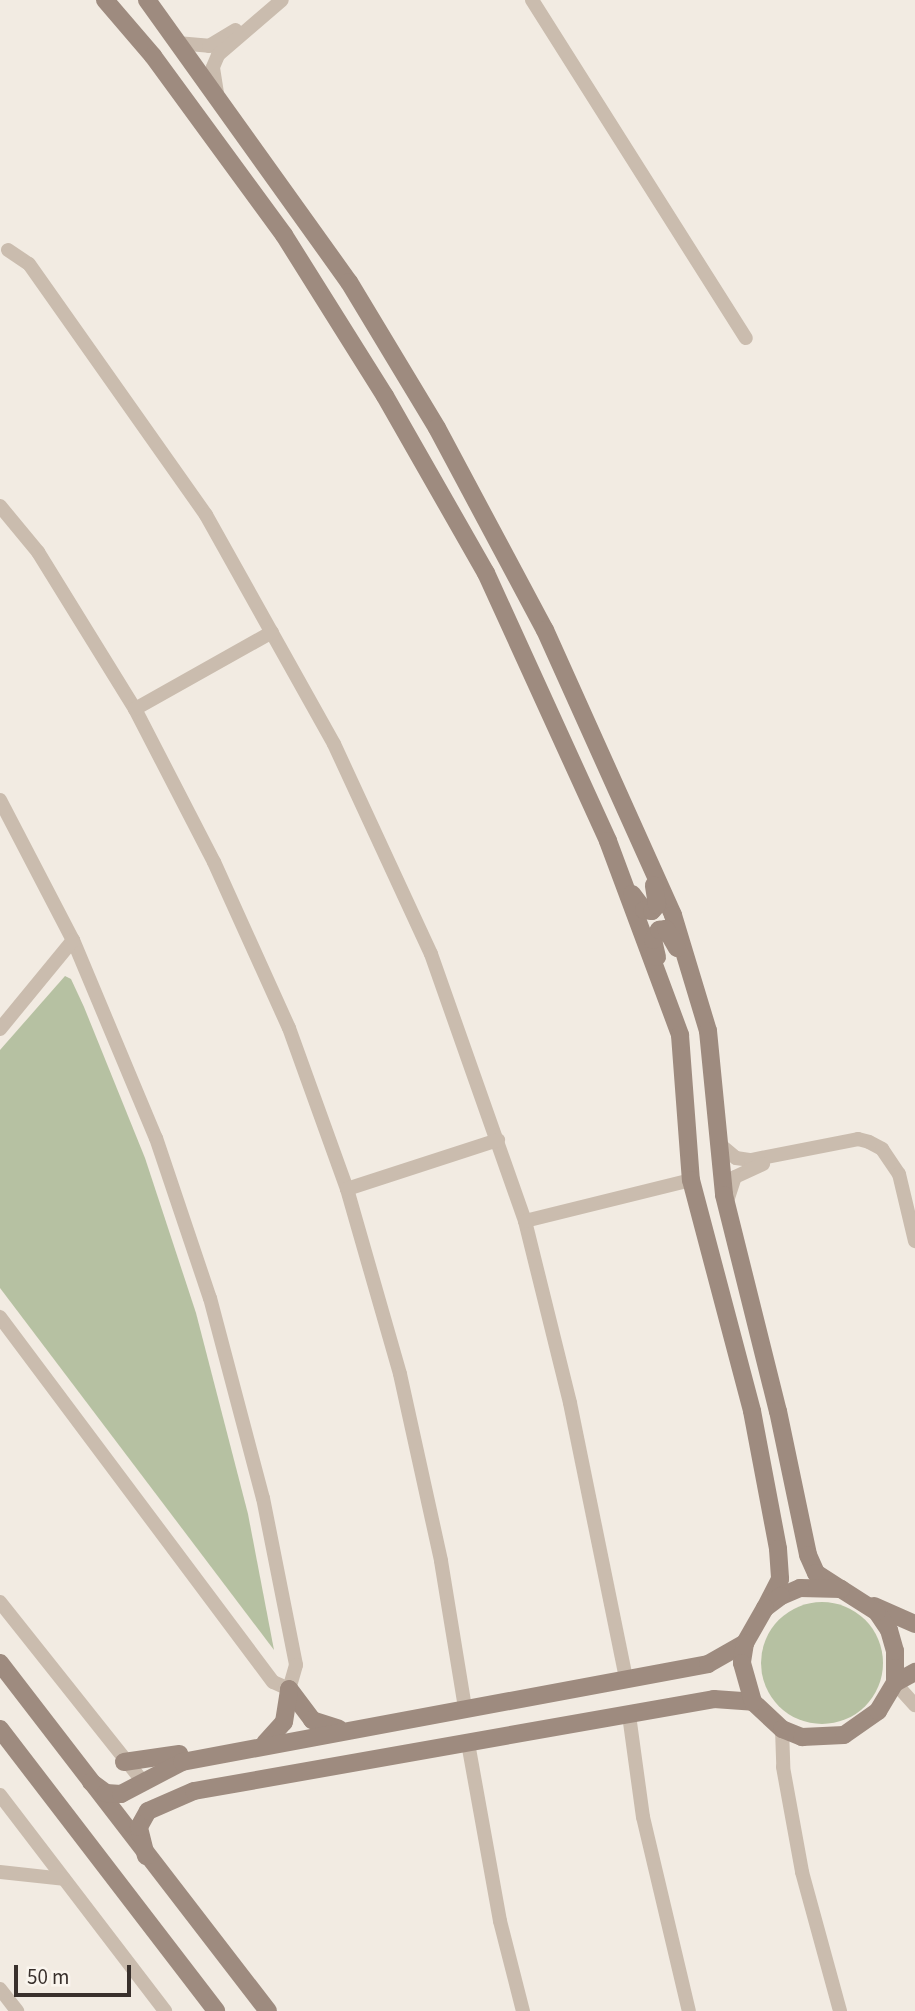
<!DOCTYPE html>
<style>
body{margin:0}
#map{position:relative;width:915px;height:2011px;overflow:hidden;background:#f2ebe2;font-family:"Source Sans 3",sans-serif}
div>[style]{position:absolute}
.green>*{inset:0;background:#b6c1a2}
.round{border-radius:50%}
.street>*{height:14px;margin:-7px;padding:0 7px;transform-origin:7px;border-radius:7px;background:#cabcae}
.secondary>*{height:18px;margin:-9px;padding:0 9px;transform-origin:9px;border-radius:9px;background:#9e8b7f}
span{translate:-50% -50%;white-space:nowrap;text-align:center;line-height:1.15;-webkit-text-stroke:6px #faf5ee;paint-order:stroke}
.scale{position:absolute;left:14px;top:1965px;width:117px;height:32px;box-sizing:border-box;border:4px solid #39302c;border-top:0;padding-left:9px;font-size:21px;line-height:24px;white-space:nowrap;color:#39302c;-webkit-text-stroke:5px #faf5ee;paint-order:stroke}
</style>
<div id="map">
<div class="green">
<div style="clip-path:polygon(65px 976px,71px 979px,84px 1007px,145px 1158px,196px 1313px,248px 1514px,274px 1650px,0 1288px,0 1050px)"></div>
<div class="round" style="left:761px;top:1602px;width:122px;height:122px"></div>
</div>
<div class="street">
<div style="left:532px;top:0;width:400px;rotate:57.7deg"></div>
<div style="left:177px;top:43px;width:32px;rotate:5deg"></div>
<div style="left:209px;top:46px;width:31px;rotate:-31deg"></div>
<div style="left:217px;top:93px;width:26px;rotate:-99deg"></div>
<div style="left:213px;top:67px;width:13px;rotate:-67deg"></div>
<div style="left:218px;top:55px;width:84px;rotate:-40.7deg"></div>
<div style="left:8px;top:250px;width:25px;rotate:34deg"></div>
<div style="left:29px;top:264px;width:307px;rotate:54.8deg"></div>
<div style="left:206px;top:515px;width:262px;rotate:60.8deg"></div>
<div style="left:334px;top:744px;width:231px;rotate:65.2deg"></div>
<div style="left:431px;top:954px;width:283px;rotate:70.6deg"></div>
<div style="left:525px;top:1221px;width:187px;rotate:76.1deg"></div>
<div style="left:570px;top:1403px;width:281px;rotate:78.5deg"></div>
<div style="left:0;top:506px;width:60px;rotate:50.4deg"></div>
<div style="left:38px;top:552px;width:185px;rotate:58.3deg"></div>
<div style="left:135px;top:709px;width:172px;rotate:62.7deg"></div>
<div style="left:214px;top:862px;width:182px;rotate:65.7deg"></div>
<div style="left:289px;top:1028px;width:171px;rotate:70.2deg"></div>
<div style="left:347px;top:1189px;width:192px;rotate:74deg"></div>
<div style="left:400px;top:1374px;width:191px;rotate:77.6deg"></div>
<div style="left:441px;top:1561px;width:148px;rotate:80.7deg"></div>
<div style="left:135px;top:709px;width:157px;rotate:-29.3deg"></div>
<div style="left:0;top:800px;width:158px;rotate:62.5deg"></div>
<div style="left:73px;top:940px;width:215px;rotate:67.3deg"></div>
<div style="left:156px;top:1138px;width:169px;rotate:71.4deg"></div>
<div style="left:210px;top:1298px;width:207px;rotate:75.2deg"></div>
<div style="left:263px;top:1498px;width:170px;rotate:78.8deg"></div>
<div style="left:296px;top:1665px;width:25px;rotate:106deg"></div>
<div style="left:289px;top:1689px;width:17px;rotate:-156deg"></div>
<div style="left:273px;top:1682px;width:456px;rotate:-126.8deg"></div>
<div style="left:0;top:1029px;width:115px;rotate:-50.6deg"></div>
<div style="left:717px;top:1142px;width:25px;rotate:40deg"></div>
<div style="left:736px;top:1158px;width:15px;rotate:8deg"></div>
<div style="left:751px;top:1160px;width:109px;rotate:-11.1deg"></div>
<div style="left:858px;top:1139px;width:11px;rotate:15deg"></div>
<div style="left:869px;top:1142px;width:15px;rotate:28deg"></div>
<div style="left:882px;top:1149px;width:30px;rotate:56deg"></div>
<div style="left:899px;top:1174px;width:69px;rotate:76.6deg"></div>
<div style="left:347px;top:1189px;width:159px;rotate:-18deg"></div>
<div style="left:727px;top:1201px;width:25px;rotate:-72deg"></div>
<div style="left:735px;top:1177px;width:31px;rotate:-25deg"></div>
<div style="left:525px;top:1221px;width:171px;rotate:-13.9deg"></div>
<div style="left:0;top:1602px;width:230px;rotate:51.5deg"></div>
<div style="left:895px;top:1683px;width:30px;rotate:48deg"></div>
<div style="left:629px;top:1715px;width:103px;rotate:82.2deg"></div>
<div style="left:643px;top:1817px;width:199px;rotate:76.7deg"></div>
<div style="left:782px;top:1729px;width:38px;rotate:88deg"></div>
<div style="left:783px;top:1767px;width:107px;rotate:79.7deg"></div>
<div style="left:802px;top:1872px;width:144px;rotate:74.7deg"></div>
<div style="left:468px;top:1743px;width:181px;rotate:79.8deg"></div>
<div style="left:500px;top:1921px;width:93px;rotate:75.7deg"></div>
<div style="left:0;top:1795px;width:272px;rotate:52.6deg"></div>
<div style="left:0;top:1872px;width:64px;rotate:6.2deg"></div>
<div style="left:0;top:1989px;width:28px;rotate:52deg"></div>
</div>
<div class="secondary">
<div style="left:105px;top:0;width:74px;rotate:49.4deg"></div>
<div style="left:153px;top:56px;width:222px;rotate:53.8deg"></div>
<div style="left:284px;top:235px;width:190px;rotate:57.9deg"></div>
<div style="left:385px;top:396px;width:204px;rotate:60.3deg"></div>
<div style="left:486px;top:573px;width:294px;rotate:65.5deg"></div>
<div style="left:608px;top:841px;width:207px;rotate:69.6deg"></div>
<div style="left:680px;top:1035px;width:145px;rotate:85.7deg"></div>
<div style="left:691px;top:1180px;width:239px;rotate:75.2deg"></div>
<div style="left:752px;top:1411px;width:140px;rotate:79.3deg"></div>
<div style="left:778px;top:1549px;width:30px;rotate:86deg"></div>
<div style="left:780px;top:1579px;width:33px;rotate:117deg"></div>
<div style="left:147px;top:0;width:347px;rotate:54.4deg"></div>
<div style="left:349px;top:282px;width:170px;rotate:58.9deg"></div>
<div style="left:437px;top:428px;width:229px;rotate:61.9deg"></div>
<div style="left:545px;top:630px;width:312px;rotate:65.8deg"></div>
<div style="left:673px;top:915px;width:121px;rotate:73.2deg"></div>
<div style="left:708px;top:1031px;width:165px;rotate:84.4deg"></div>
<div style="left:724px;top:1195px;width:223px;rotate:76deg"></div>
<div style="left:778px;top:1411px;width:147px;rotate:78.2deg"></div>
<div style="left:808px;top:1555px;width:20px;rotate:66deg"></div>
<div style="left:816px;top:1573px;width:30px;rotate:33deg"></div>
<div style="left:632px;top:894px;width:20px;rotate:53deg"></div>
<div style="left:644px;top:910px;width:8px;rotate:7deg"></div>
<div style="left:652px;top:911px;width:8px;rotate:-50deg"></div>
<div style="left:657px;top:905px;width:20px;rotate:-99deg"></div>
<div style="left:657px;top:957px;width:17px;rotate:-103deg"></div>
<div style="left:653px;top:940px;width:12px;rotate:-59deg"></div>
<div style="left:659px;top:930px;width:7px;rotate:-8deg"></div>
<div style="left:666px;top:929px;width:22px;rotate:60deg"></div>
<div style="left:874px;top:1606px;width:45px;rotate:23.7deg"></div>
<div style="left:0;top:1663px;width:439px;rotate:52.4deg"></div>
<div style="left:895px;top:1683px;width:23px;rotate:-29deg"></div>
<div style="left:289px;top:1689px;width:39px;rotate:53deg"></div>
<div style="left:312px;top:1720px;width:28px;rotate:18deg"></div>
<div style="left:0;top:1729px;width:355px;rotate:52.5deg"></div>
<div style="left:265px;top:1743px;width:28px;rotate:-48deg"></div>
<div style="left:284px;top:1722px;width:33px;rotate:-81deg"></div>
<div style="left:124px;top:1762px;width:56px;rotate:-8.3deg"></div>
<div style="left:91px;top:1782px;width:19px;rotate:36deg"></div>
<div style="left:106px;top:1793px;width:15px;rotate:4deg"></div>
<div style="left:121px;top:1794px;width:69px;rotate:-27.7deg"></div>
<div style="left:182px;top:1762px;width:535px;rotate:-10.55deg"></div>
<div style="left:708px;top:1664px;width:43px;rotate:-29.6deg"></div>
<div style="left:146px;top:1856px;width:30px;rotate:-104deg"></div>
<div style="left:139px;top:1827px;width:18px;rotate:-61deg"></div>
<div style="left:148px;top:1811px;width:50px;rotate:-23.5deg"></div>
<div style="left:194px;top:1791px;width:528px;rotate:-10.03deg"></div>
<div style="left:714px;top:1699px;width:39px;rotate:4deg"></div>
<div style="left:753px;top:1702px;width:40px;rotate:43deg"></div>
<div style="left:782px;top:1729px;width:22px;rotate:22deg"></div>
<div style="left:802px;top:1737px;width:42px;rotate:-2.7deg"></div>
<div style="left:844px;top:1735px;width:42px;rotate:-35.2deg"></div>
<div style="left:878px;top:1711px;width:33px;rotate:-59deg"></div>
<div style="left:895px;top:1683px;width:32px;rotate:-90deg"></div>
<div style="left:895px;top:1651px;width:22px;rotate:-106deg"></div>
<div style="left:889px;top:1630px;width:22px;rotate:-124deg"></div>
<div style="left:877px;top:1612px;width:43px;rotate:-147.4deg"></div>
<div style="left:841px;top:1589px;width:41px;rotate:-178.6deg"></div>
<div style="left:800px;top:1588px;width:21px;rotate:157deg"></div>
<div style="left:781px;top:1596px;width:20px;rotate:143deg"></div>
<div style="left:765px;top:1608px;width:40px;rotate:119.7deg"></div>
<div style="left:745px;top:1643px;width:20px;rotate:99deg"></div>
<div style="left:742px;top:1663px;width:41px;rotate:74.2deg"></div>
</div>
<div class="scale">50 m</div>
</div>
